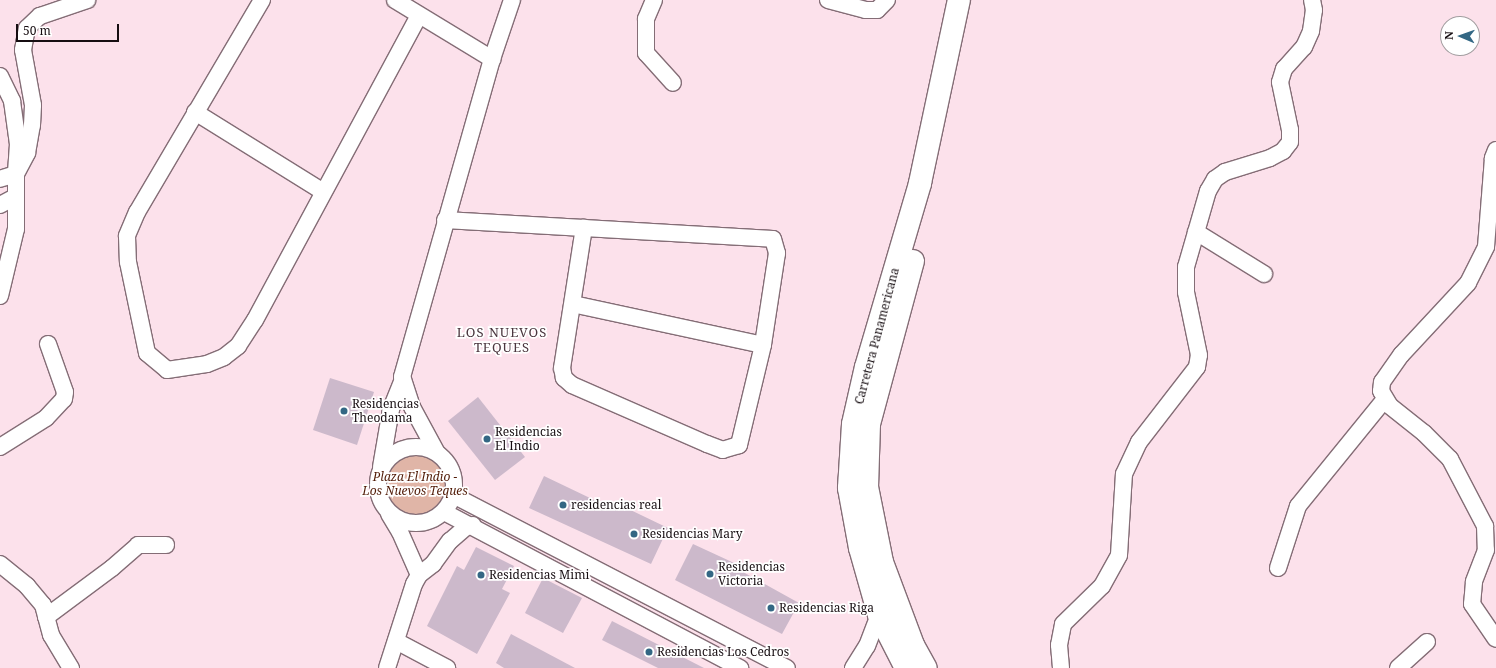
<!DOCTYPE html>
<style>
body{margin:0}
#map{position:relative;width:1496px;height:668px;overflow:hidden;background:#fce1eb;font-family:"Noto Serif",serif}
div>[style]{position:absolute}
.green>*{inset:0;background:#e0b5a7}
.building>*{inset:0;background:#ccb9cb}
.roads{filter:drop-shadow(1px 0 #846d76) drop-shadow(-1px 0 #846d76) drop-shadow(0 1px #846d76) drop-shadow(0 -1px #846d76)}
.minor>*{height:16px;margin:-8px;padding:0 8px;transform-origin:8px;border-radius:8px;background:#fff}
.minor>.ring{margin:-8px;padding:0;box-sizing:content-box;background:none;border:16px solid #fff;border-radius:50%}
.primary>*{height:22px;margin:-11px;padding:0 11px;transform-origin:11px;border-radius:11px;background:#fff}
.dots>*{width:11px;height:11px;translate:-50% -50%;box-sizing:border-box;border:2px solid #fff;border-radius:50%}
span{translate:-50% -50%;white-space:nowrap;text-align:center;line-height:1.15;-webkit-text-stroke:3.5px #fff;paint-order:stroke}
.street-label{font-size:12px;color:#160d11}
.poi-label{font-size:12px;color:#160d11}
.left{translate:0 -50%;text-align:left}
.park-label{font-size:12px;color:#511b07;font-style:italic}
.neighbourhood-label{font-size:13px;color:#4b363f;letter-spacing:1px}
.north{position:absolute;left:1440px;top:16px;width:40px;height:40px;box-sizing:border-box;background:#fff;border:1px solid #a29ea0;border-radius:50%;rotate:272deg;font-size:11px;font-weight:700;line-height:16px;text-align:center;color:#160d11}
.north::after{content:'';display:block;margin:auto;width:14px;height:18px;background:#336784;clip-path:polygon(50% 0,100% 100%,50% 72%,0 100%)}
.scale{position:absolute;left:16px;top:24px;width:103px;height:18px;box-sizing:border-box;border:2px solid #160d11;border-top:0;padding-left:5px;font-size:12px;line-height:14px;white-space:nowrap;color:#160d11;-webkit-text-stroke:3px #fff;paint-order:stroke}
</style>
<div id="map">
<div class="green">
<div style="clip-path:polygon(409px 447px,428px 449px,437px 454px,445px 460px,452px 479px,452px 490px,444px 512px,423px 520px,412px 521px,400px 518px,391px 512px,378px 492px,381px 469px,388px 458px)"></div>
</div>
<div class="building">
<div style="clip-path:polygon(330px 378px,374px 392px,357px 445px,313px 430px)"></div>
<div style="clip-path:polygon(478px 397px,525px 457px,495px 480px,448px 421px)"></div>
<div style="clip-path:polygon(544px 476px,613px 509px,616px 503px,668px 528px,651px 564px,529px 508px)"></div>
<div style="clip-path:polygon(693px 544px,745px 568px,743px 572px,799px 603px,782px 634px,675px 580px)"></div>
<div style="clip-path:polygon(476px 547px,514px 566px,502px 589px,510px 593px,477px 654px,427px 626px,457px 566px,464px 570px)"></div>
<div style="clip-path:polygon(543px 578px,582px 598px,563px 633px,525px 613px)"></div>
<div style="clip-path:polygon(612px 621px,704px 668px,658px 668px,602px 640px)"></div>
<div style="clip-path:polygon(511px 634px,575px 668px,504px 668px,496px 663px)"></div>
</div>
<div class="roads">
<div class="minor">
<div style="left:262px;top:0;width:246px;rotate:120.5deg"></div>
<div style="left:137px;top:212px;width:26px;rotate:113deg"></div>
<div style="left:127px;top:236px;width:26px;rotate:88deg"></div>
<div style="left:128px;top:262px;width:93px;rotate:78.2deg"></div>
<div style="left:147px;top:353px;width:26px;rotate:40deg"></div>
<div style="left:167px;top:370px;width:40px;rotate:-8.5deg"></div>
<div style="left:207px;top:364px;width:18px;rotate:-22deg"></div>
<div style="left:224px;top:357px;width:18px;rotate:-38deg"></div>
<div style="left:238px;top:346px;width:31px;rotate:-57deg"></div>
<div style="left:255px;top:320px;width:346px;rotate:-61.7deg"></div>
<div style="left:395px;top:0;width:114px;rotate:31.3deg"></div>
<div style="left:654px;top:0;width:21px;rotate:113deg"></div>
<div style="left:646px;top:19px;width:34px;rotate:90deg"></div>
<div style="left:646px;top:53px;width:40px;rotate:48deg"></div>
<div style="left:828px;top:0;width:39px;rotate:15deg"></div>
<div style="left:866px;top:10px;width:11px"></div>
<div style="left:877px;top:10px;width:14px;rotate:-45deg"></div>
<div style="left:0;top:76px;width:28px;rotate:64deg"></div>
<div style="left:12px;top:101px;width:43px;rotate:82.1deg"></div>
<div style="left:18px;top:144px;width:30px;rotate:94deg"></div>
<div style="left:16px;top:174px;width:17px;rotate:163deg"></div>
<div style="left:195px;top:112px;width:150px;rotate:31.9deg"></div>
<div style="left:1496px;top:150px;width:9px;rotate:111deg"></div>
<div style="left:1493px;top:158px;width:89px;rotate:94.5deg"></div>
<div style="left:1486px;top:247px;width:40px;rotate:116.6deg"></div>
<div style="left:1468px;top:283px;width:98px;rotate:132.9deg"></div>
<div style="left:1401px;top:355px;width:33px;rotate:125deg"></div>
<div style="left:1382px;top:382px;width:9px;rotate:96deg"></div>
<div style="left:1381px;top:391px;width:17px;rotate:59deg"></div>
<div style="left:1390px;top:406px;width:43px;rotate:38.5deg"></div>
<div style="left:1424px;top:433px;width:37px;rotate:45deg"></div>
<div style="left:1450px;top:459px;width:76px;rotate:62.4deg"></div>
<div style="left:1485px;top:526px;width:24px;rotate:88deg"></div>
<div style="left:1486px;top:550px;width:34px;rotate:111deg"></div>
<div style="left:1474px;top:582px;width:22px;rotate:95deg"></div>
<div style="left:1472px;top:604px;width:42px;rotate:55.6deg"></div>
<div style="left:0;top:205px;width:17px;rotate:-28deg"></div>
<div style="left:445px;top:220px;width:139px;rotate:3.3deg"></div>
<div style="left:584px;top:228px;width:189px;rotate:3.3deg"></div>
<div style="left:773px;top:239px;width:15px;rotate:74deg"></div>
<div style="left:777px;top:253px;width:93px;rotate:98.7deg"></div>
<div style="left:763px;top:345px;width:103px;rotate:103.5deg"></div>
<div style="left:739px;top:445px;width:17px;rotate:163deg"></div>
<div style="left:723px;top:450px;width:17px;rotate:-159deg"></div>
<div style="left:707px;top:444px;width:147px;rotate:-156.4deg"></div>
<div style="left:572px;top:385px;width:11px;rotate:-139deg"></div>
<div style="left:564px;top:378px;width:10px;rotate:-101deg"></div>
<div style="left:562px;top:368px;width:142px;rotate:-81.1deg"></div>
<div style="left:1196px;top:232px;width:80px;rotate:31.7deg"></div>
<div style="left:0;top:296px;width:69px;rotate:-76.6deg"></div>
<div style="left:16px;top:229px;width:55px;rotate:-90deg"></div>
<div style="left:16px;top:174px;width:24px;rotate:-62deg"></div>
<div style="left:27px;top:153px;width:28px;rotate:-80deg"></div>
<div style="left:32px;top:125px;width:20px;rotate:-87deg"></div>
<div style="left:33px;top:105px;width:56px;rotate:-100.3deg"></div>
<div style="left:23px;top:50px;width:22px;rotate:-80deg"></div>
<div style="left:27px;top:28px;width:18px;rotate:-43deg"></div>
<div style="left:40px;top:16px;width:50px;rotate:-18.8deg"></div>
<div style="left:573px;top:304px;width:194px;rotate:12.2deg"></div>
<div class="ring" style="left:378px;top:447px;width:60px;height:60px"></div>
<div style="left:0;top:447px;width:54px;rotate:-32.2deg"></div>
<div style="left:46px;top:418px;width:26px;rotate:-47deg"></div>
<div style="left:64px;top:399px;width:7px;rotate:-82deg"></div>
<div style="left:65px;top:392px;width:51px;rotate:-109.5deg"></div>
<div style="left:437px;top:453px;width:52px;rotate:-118.5deg"></div>
<div style="left:412px;top:407px;width:32px;rotate:-108deg"></div>
<div style="left:402px;top:377px;width:330px;rotate:-74.2deg"></div>
<div style="left:492px;top:59px;width:62px;rotate:-71.3deg"></div>
<div style="left:381px;top:467px;width:59px;rotate:-80.2deg"></div>
<div style="left:391px;top:409px;width:29px;rotate:-68deg"></div>
<div style="left:453px;top:495px;width:376px;rotate:27.4deg"></div>
<div style="left:444px;top:512px;width:335px;rotate:27.8deg"></div>
<div style="left:389px;top:514px;width:21px;rotate:59deg"></div>
<div style="left:400px;top:532px;width:47px;rotate:66.2deg"></div>
<div style="left:0;top:564px;width:35px;rotate:39deg"></div>
<div style="left:27px;top:586px;width:25px;rotate:50deg"></div>
<div style="left:43px;top:605px;width:31px;rotate:75deg"></div>
<div style="left:51px;top:635px;width:39px;rotate:59deg"></div>
<div style="left:1278px;top:568px;width:65px;rotate:-72.1deg"></div>
<div style="left:1298px;top:506px;width:136px;rotate:-50.9deg"></div>
<div style="left:46px;top:617px;width:82px;rotate:-36.6deg"></div>
<div style="left:112px;top:568px;width:35px;rotate:-41deg"></div>
<div style="left:138px;top:545px;width:28px"></div>
<div style="left:396px;top:641px;width:58px;rotate:27.9deg"></div>
<div style="left:387px;top:668px;width:88px;rotate:-72.2deg"></div>
<div style="left:414px;top:584px;width:10px;rotate:-61deg"></div>
<div style="left:419px;top:575px;width:18px;rotate:-38deg"></div>
<div style="left:433px;top:564px;width:29px;rotate:-54deg"></div>
<div style="left:450px;top:541px;width:21px;rotate:-41deg"></div>
<div style="left:466px;top:527px;width:7px;rotate:-16deg"></div>
<div style="left:853px;top:668px;width:26px;rotate:-58deg"></div>
<div style="left:867px;top:646px;width:33px;rotate:-69deg"></div>
<div style="left:1061px;top:668px;width:23px;rotate:-95deg"></div>
<div style="left:1059px;top:645px;width:21px;rotate:-79deg"></div>
<div style="left:1063px;top:624px;width:54px;rotate:-44.3deg"></div>
<div style="left:1102px;top:586px;width:35px;rotate:-61deg"></div>
<div style="left:1119px;top:555px;width:81px;rotate:-86.5deg"></div>
<div style="left:1124px;top:474px;width:35px;rotate:-65deg"></div>
<div style="left:1139px;top:442px;width:95px;rotate:-52.3deg"></div>
<div style="left:1197px;top:367px;width:12px;rotate:-81deg"></div>
<div style="left:1199px;top:355px;width:64px;rotate:-101.7deg"></div>
<div style="left:1186px;top:292px;width:25px;rotate:-90deg"></div>
<div style="left:1186px;top:267px;width:79px;rotate:-73.9deg"></div>
<div style="left:1208px;top:191px;width:14px;rotate:-60deg"></div>
<div style="left:1215px;top:179px;width:12px;rotate:-35deg"></div>
<div style="left:1225px;top:172px;width:47px;rotate:-17.3deg"></div>
<div style="left:1270px;top:158px;width:15px;rotate:-28deg"></div>
<div style="left:1283px;top:151px;width:11px;rotate:-52deg"></div>
<div style="left:1290px;top:142px;width:12px;rotate:-90deg"></div>
<div style="left:1290px;top:130px;width:49px;rotate:-101.8deg"></div>
<div style="left:1280px;top:82px;width:14px;rotate:-73deg"></div>
<div style="left:1284px;top:69px;width:30px;rotate:-48deg"></div>
<div style="left:1304px;top:47px;width:17px;rotate:-66deg"></div>
<div style="left:1311px;top:31px;width:21px;rotate:-82deg"></div>
<div style="left:1314px;top:10px;width:10px;rotate:-101deg"></div>
<div style="left:1398px;top:668px;width:39px;rotate:-42deg"></div>
</div>
<div class="primary">
<div style="left:913px;top:261px;width:169px;rotate:105.1deg"></div>
<div style="left:869px;top:424px;width:63px;rotate:91.8deg"></div>
<div style="left:867px;top:487px;width:76px;rotate:78.7deg"></div>
<div style="left:882px;top:562px;width:89px;rotate:69.5deg"></div>
<div style="left:913px;top:645px;width:26px;rotate:61deg"></div>
<div style="left:906px;top:668px;width:59px;rotate:-117deg"></div>
<div style="left:879px;top:615px;width:70px;rotate:-105.8deg"></div>
<div style="left:860px;top:548px;width:61px;rotate:-100.4deg"></div>
<div style="left:849px;top:488px;width:64px;rotate:-86.4deg"></div>
<div style="left:853px;top:424px;width:58px;rotate:-77.2deg"></div>
<div style="left:866px;top:367px;width:192px;rotate:-73.6deg"></div>
<div style="left:920px;top:183px;width:187px;rotate:-78deg"></div>
</div>
</div>
<div class="dots">
<div style="left:344px;top:411px;background:#336784"></div>
<div style="left:487px;top:439px;background:#336784"></div>
<div style="left:563px;top:505px;background:#336784"></div>
<div style="left:634px;top:534px;background:#336784"></div>
<div style="left:710px;top:574px;background:#336784"></div>
<div style="left:481px;top:575px;background:#336784"></div>
<div style="left:771px;top:608px;background:#336784"></div>
<div style="left:649px;top:652px;background:#336784"></div>
</div>
<div class="street-label">
<span style="left:877px;top:336px;rotate:-75deg">Carretera Panamericana</span>
</div>
<div class="poi-label">
<span class="left" style="left:352px;top:411px">Residencias<br>Theodama</span>
<span class="left" style="left:495px;top:439px">Residencias<br>El Indio</span>
<span class="left" style="left:571px;top:505px">residencias real</span>
<span class="left" style="left:642px;top:534px">Residencias Mary</span>
<span class="left" style="left:718px;top:574px">Residencias<br>Victoria</span>
<span class="left" style="left:489px;top:575px">Residencias Mimi</span>
<span class="left" style="left:779px;top:608px">Residencias Riga</span>
<span class="left" style="left:657px;top:652px">Residencias Los Cedros</span>
</div>
<div class="park-label">
<span style="left:415px;top:484px">Plaza El Indio -<br>Los Nuevos Teques</span>
</div>
<div class="neighbourhood-label">
<span style="left:502px;top:340px">LOS NUEVOS<br>TEQUES</span>
</div>
<div class="north">N</div>
<div class="scale">50 m</div>
</div>
